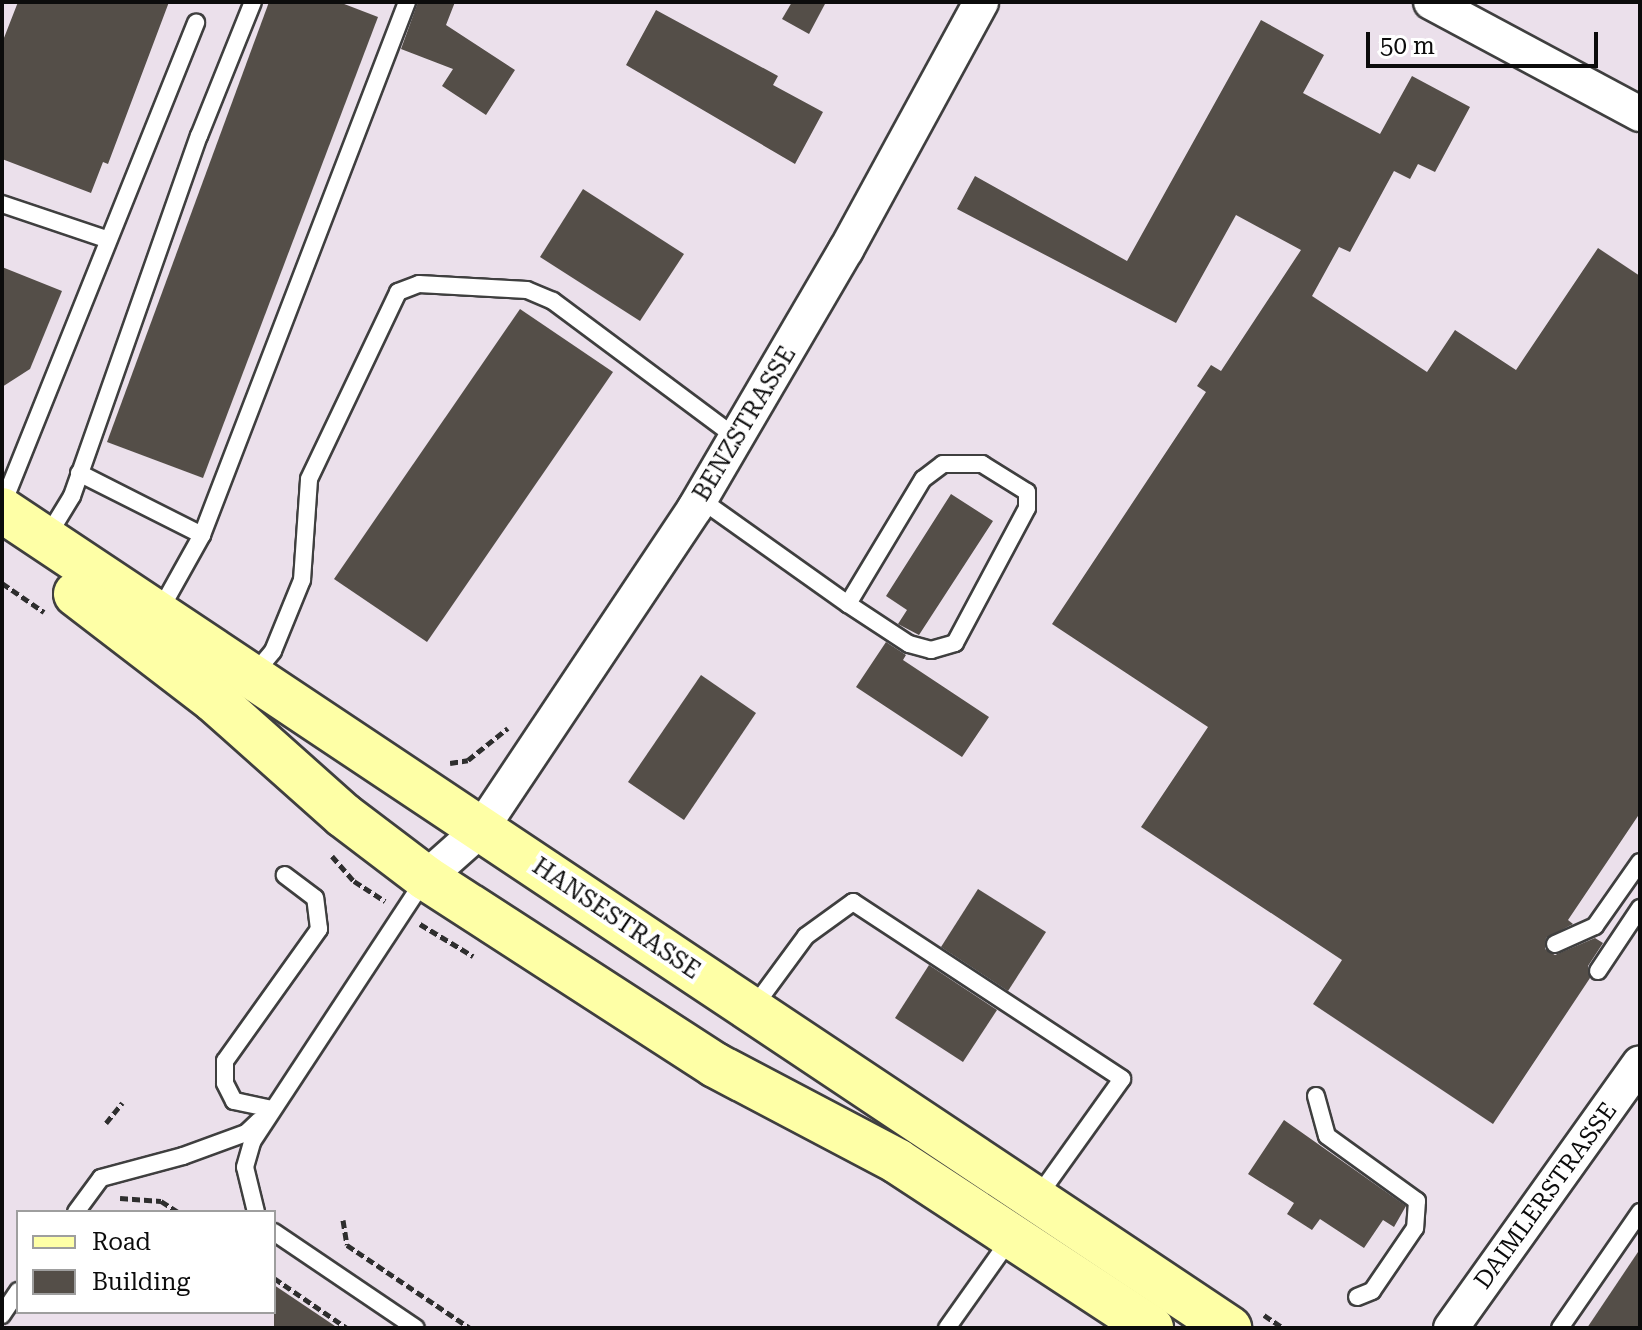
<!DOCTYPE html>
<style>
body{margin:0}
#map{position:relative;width:1642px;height:1330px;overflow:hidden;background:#fffeeb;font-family:"Roboto Serif",serif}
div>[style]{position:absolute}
.industrial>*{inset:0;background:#ebe0eb}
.building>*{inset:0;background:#544e48}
.path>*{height:5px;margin-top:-2.5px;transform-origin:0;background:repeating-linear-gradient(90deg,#2e2e2e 0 8px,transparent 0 12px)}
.roads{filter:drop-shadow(2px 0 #3f3f3f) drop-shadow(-2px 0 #3f3f3f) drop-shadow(0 2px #3f3f3f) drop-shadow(0 -2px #3f3f3f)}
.lane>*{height:16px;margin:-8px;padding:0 8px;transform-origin:8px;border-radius:8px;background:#fff}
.street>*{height:34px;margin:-17px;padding:0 17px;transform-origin:17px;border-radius:17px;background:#fff}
.secondary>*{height:44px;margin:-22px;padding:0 22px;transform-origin:22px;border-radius:22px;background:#feffa6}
span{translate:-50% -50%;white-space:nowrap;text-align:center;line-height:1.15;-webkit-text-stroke:8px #fff;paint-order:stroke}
.street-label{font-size:24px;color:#0c0c0c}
.frame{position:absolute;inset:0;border:4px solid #0c0c0c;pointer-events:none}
.legend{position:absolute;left:16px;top:1210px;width:260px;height:104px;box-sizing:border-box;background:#fff;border:2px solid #9e9e9e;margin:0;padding:10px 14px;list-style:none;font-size:24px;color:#0c0c0c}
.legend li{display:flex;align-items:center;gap:16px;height:40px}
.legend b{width:40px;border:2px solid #9e9e9e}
.scale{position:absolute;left:1366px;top:32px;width:232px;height:36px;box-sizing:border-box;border:4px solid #0c0c0c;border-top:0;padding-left:10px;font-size:24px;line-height:28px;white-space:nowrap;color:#0c0c0c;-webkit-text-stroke:6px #fff;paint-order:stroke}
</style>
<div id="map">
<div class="industrial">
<div style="clip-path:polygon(evenodd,2px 2px,1640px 2px,1640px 1328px,2px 1328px,2px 2px,18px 1212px,274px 1212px,274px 1312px,18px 1312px,18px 1212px)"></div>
</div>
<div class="building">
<div style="clip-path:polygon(18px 2px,169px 2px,108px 164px,103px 162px,91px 193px,2px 159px,2px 43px)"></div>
<div style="clip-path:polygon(269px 2px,339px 2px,378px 17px,203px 478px,107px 442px)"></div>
<div style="clip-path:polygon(418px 2px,455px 2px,446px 25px,515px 70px,486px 115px,442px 86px,453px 69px,401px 49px)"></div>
<div style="clip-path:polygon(792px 2px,826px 2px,809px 34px,782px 19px)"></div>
<div style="clip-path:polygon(656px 10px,778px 76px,773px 85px,823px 112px,795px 164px,626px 65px)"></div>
<div style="clip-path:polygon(1261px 20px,1324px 55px,1303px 93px,1380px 134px,1412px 76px,1470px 107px,1435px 172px,1418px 164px,1410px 179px,1394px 171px,1350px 252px,1339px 247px,1312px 296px,1427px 372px,1455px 330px,1516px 370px,1598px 248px,1640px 276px,1640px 813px,1568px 920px,1573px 924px,1546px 938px,1545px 949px,1555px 955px,1595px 938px,1603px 943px,1588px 966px,1590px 978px,1493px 1124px,1313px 1004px,1342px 960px,1141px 827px,1208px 727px,1052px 624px,1206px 392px,1197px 386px,1211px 365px,1221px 371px,1301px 250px,1236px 215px,1176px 323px,957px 209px,975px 176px,1127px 261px)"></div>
<div style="clip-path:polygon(583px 189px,684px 254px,640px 321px,540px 257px)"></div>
<div style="clip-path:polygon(2px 267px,62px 291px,30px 369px,2px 387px)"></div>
<div style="clip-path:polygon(520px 309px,613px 372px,427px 642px,334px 579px)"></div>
<div style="clip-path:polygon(951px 494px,993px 521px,919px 635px,898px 624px,907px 610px,886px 596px)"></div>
<div style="clip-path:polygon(886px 642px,906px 655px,903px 660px,989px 717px,962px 757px,856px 687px)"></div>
<div style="clip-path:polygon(701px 675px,756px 713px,684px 820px,628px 782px)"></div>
<div style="clip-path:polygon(978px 889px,1046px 932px,1008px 991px,941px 947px)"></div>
<div style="clip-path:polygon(929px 965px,997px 1010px,963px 1062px,895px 1018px)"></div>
<div style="clip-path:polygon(1284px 1120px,1406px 1206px,1394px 1227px,1383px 1220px,1364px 1248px,1320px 1219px,1312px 1230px,1287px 1214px,1294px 1203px,1248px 1174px)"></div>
<div style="clip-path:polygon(1640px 1249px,1640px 1328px,1587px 1328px)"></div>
<div style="clip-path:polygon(274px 1285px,338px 1328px,274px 1328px)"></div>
</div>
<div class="path">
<div style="left:2px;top:583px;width:51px;rotate:34.6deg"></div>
<div style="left:450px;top:763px;width:18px;rotate:-9deg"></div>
<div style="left:468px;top:760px;width:51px;rotate:-38.7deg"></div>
<div style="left:332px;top:856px;width:33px;rotate:49deg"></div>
<div style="left:354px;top:881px;width:37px;rotate:33deg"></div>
<div style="left:420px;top:924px;width:62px;rotate:31.1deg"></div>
<div style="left:106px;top:1123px;width:26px;rotate:-51deg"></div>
<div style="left:120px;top:1198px;width:41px;rotate:4.2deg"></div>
<div style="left:161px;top:1201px;width:20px;rotate:33deg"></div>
<div style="left:343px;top:1220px;width:25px;rotate:81deg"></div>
<div style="left:347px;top:1245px;width:148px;rotate:34deg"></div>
<div style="left:274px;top:1278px;width:88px;rotate:34.4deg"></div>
<div style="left:1264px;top:1315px;width:23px;rotate:34deg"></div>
</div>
<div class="roads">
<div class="lane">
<div style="left:2px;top:204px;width:110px;rotate:18.6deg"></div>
<div style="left:79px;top:473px;width:138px;rotate:26.8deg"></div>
<div style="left:202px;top:535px;width:88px;rotate:119.2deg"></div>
<div style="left:700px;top:499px;width:181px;rotate:35.4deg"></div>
<div style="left:848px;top:604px;width:73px;rotate:33.3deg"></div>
<div style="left:909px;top:644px;width:23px;rotate:15deg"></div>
<div style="left:931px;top:650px;width:25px;rotate:-16deg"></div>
<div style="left:955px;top:643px;width:153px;rotate:-61.9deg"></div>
<div style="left:1027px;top:508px;width:16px;rotate:-90deg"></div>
<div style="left:1027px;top:492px;width:53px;rotate:-148.1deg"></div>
<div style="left:982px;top:464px;width:39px;rotate:180deg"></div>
<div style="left:943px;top:464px;width:25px;rotate:143deg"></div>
<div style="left:923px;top:479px;width:146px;rotate:121deg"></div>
<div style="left:2px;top:506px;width:521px;rotate:-68.12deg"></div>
<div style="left:202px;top:535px;width:571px;rotate:-68.96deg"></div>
<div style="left:47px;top:537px;width:48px;rotate:-58.6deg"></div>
<div style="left:72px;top:496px;width:382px;rotate:-70.6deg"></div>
<div style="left:199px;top:136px;width:144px;rotate:-68.1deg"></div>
<div style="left:253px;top:675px;width:31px;rotate:-50deg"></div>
<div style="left:273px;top:651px;width:77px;rotate:-67.8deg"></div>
<div style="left:302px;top:580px;width:101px;rotate:-86deg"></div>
<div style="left:309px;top:479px;width:207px;rotate:-64.5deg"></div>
<div style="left:398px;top:292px;width:22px;rotate:-21deg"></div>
<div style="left:419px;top:284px;width:108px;rotate:3.2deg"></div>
<div style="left:527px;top:290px;width:28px;rotate:23deg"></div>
<div style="left:553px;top:301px;width:229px;rotate:36.7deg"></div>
<div style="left:1555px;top:944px;width:44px;rotate:-24.2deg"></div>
<div style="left:1595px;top:926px;width:78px;rotate:-54.9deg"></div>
<div style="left:1598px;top:971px;width:76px;rotate:-56.3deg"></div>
<div style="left:753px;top:1008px;width:89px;rotate:-53.6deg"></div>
<div style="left:806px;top:936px;width:58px;rotate:-35.9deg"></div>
<div style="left:853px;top:902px;width:322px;rotate:33.3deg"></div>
<div style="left:1122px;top:1079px;width:148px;rotate:125.6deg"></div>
<div style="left:1316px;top:1096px;width:41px;rotate:74.6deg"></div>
<div style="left:1327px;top:1136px;width:111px;rotate:35.8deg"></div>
<div style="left:1417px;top:1201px;width:27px;rotate:94deg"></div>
<div style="left:1415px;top:1228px;width:76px;rotate:124.3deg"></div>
<div style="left:1372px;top:1291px;width:16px;rotate:158deg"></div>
<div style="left:272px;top:1109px;width:39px;rotate:-168deg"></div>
<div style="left:234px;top:1101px;width:20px;rotate:-117deg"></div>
<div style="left:225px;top:1083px;width:22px;rotate:-90deg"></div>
<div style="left:225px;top:1061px;width:162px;rotate:-54.5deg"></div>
<div style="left:319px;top:929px;width:31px;rotate:-97deg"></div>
<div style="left:315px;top:898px;width:38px;rotate:-143deg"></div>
<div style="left:76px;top:1212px;width:42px;rotate:-53.7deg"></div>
<div style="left:101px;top:1178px;width:85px;rotate:-15deg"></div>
<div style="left:183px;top:1156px;width:67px;rotate:-20.1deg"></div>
<div style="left:246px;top:1133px;width:18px;rotate:-43deg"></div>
<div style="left:256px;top:1212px;width:46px;rotate:-103.7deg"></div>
<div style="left:245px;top:1167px;width:26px;rotate:-74deg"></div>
<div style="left:252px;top:1142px;width:315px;rotate:-56.7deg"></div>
<div style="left:274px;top:1232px;width:171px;rotate:34.1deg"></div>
<div style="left:2px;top:1315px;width:29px;rotate:-56deg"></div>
<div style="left:947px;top:1328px;width:109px;rotate:-54.7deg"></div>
<div style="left:1560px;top:1328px;width:141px;rotate:-55.4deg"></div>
</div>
<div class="street">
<div style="left:1431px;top:2px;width:237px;rotate:28.2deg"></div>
<div style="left:426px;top:878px;width:74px;rotate:-41.7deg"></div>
<div style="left:481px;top:829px;width:386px;rotate:-56.3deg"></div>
<div style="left:695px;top:508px;width:299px;rotate:-59.7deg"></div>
<div style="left:846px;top:250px;width:282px;rotate:-61.4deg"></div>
<div style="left:1451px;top:1328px;width:325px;rotate:-54.5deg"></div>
</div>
<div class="secondary">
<div style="left:2px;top:510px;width:1475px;rotate:33.69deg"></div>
<div style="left:76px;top:594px;width:174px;rotate:37.5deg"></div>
<div style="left:214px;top:700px;width:173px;rotate:41.7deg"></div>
<div style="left:343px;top:815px;width:104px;rotate:37.2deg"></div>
<div style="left:426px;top:878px;width:344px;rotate:32.9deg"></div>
<div style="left:715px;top:1065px;width:206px;rotate:27.8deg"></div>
<div style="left:897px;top:1161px;width:304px;rotate:33.3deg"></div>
</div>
</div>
<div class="street-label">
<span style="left:745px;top:424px;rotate:-59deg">BENZSTRASSE</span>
<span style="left:616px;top:919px;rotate:34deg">HANSESTRASSE</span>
<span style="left:1546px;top:1196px;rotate:-54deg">DAIMLERSTRASSE</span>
</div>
<div class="frame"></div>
<ul class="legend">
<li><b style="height:10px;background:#feffa6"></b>Road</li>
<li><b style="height:22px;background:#544e48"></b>Building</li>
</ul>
<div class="scale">50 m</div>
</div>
